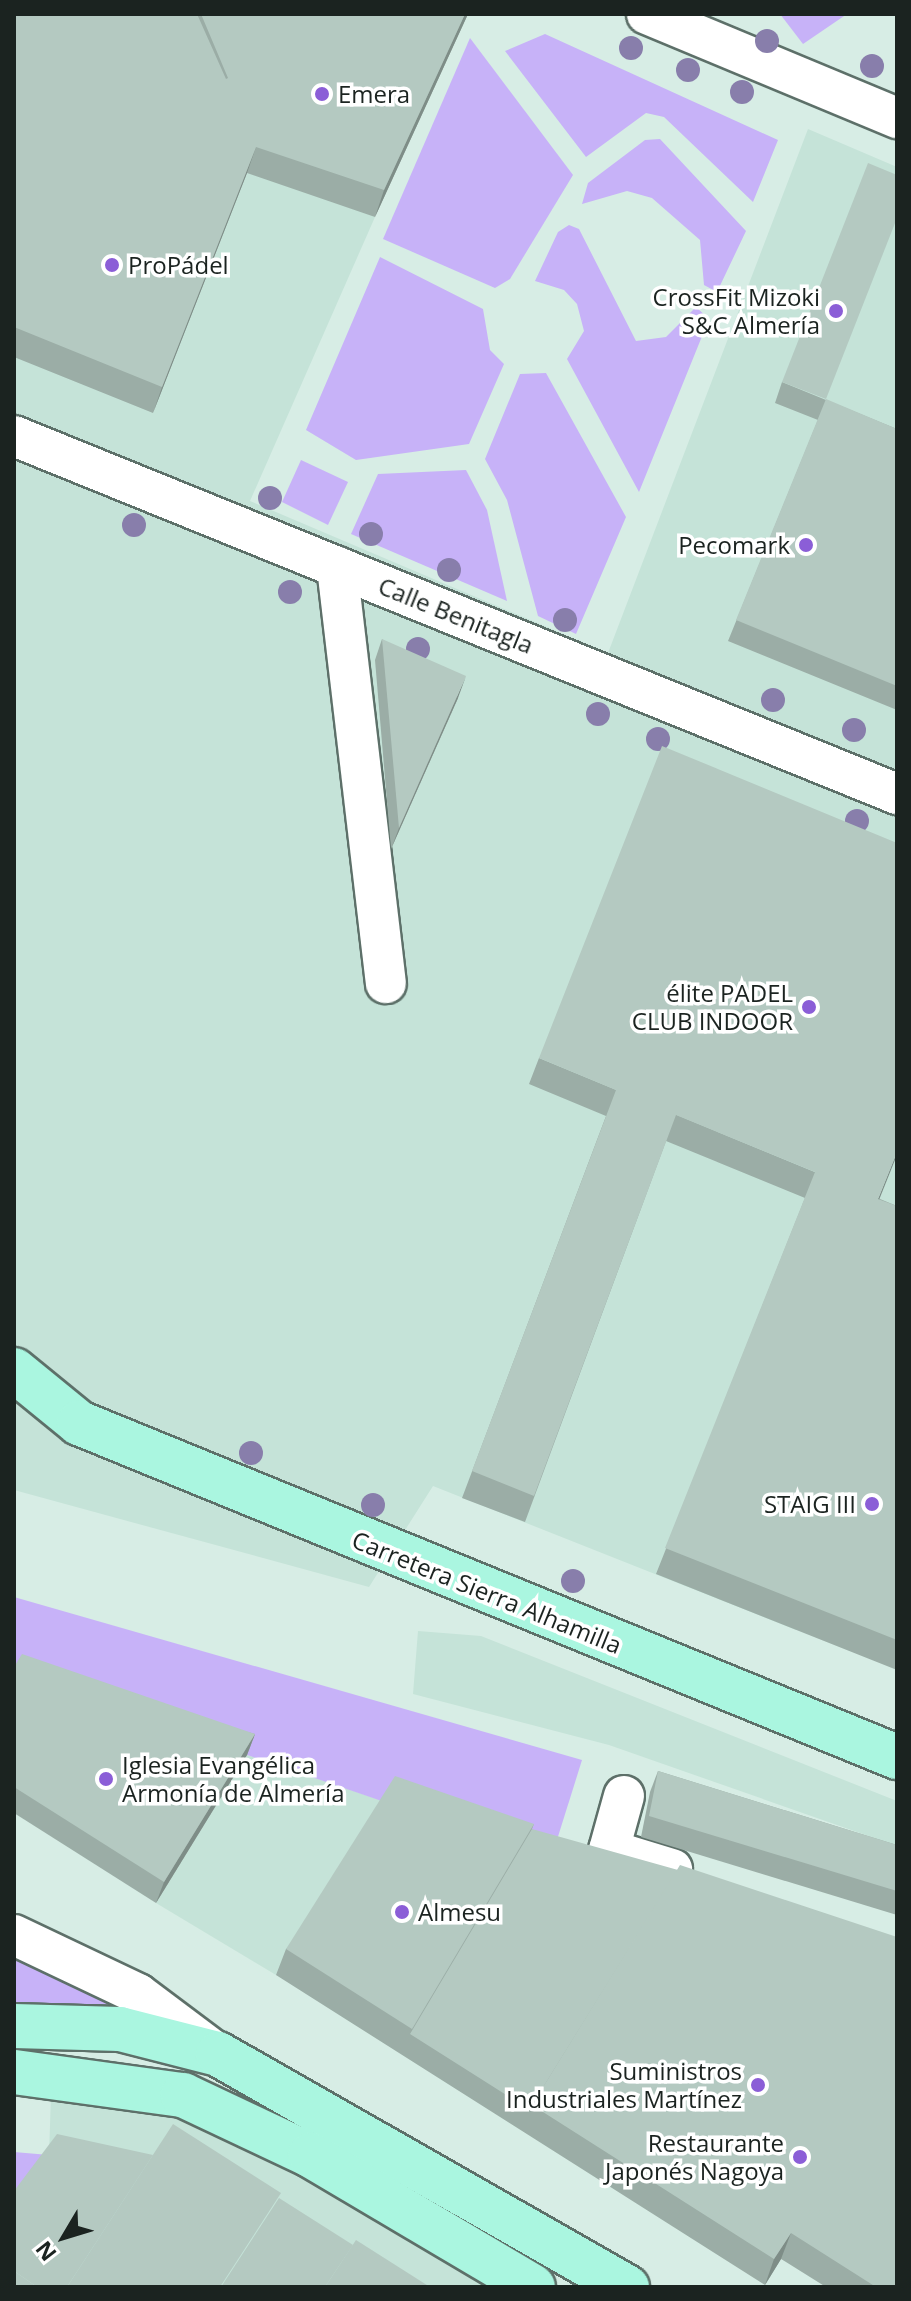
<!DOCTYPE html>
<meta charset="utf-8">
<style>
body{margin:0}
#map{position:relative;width:911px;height:2301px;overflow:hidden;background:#d7ede5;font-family:"Open Sans",sans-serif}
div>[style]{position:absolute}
.built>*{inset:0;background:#c5e3d8}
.green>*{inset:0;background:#c7b2f8}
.roads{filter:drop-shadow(2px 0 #5d7069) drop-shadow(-2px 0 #5d7069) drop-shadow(0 2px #5d7069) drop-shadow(0 -2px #5d7069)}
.minor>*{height:40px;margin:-20px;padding:0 20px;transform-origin:20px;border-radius:20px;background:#fff}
.major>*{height:44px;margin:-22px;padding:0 22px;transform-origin:22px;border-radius:22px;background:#aaf6e0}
.trees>*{width:24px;height:24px;margin:-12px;border-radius:50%;background:#887eab}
.wall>*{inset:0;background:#9bada6}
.shaded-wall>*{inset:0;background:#7e8d87}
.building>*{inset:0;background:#b4c9c1}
.dots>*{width:22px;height:22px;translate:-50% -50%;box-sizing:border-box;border:4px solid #fff;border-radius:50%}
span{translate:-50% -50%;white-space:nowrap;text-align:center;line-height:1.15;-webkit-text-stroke:7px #fff;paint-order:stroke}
.poi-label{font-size:24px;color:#1b2320}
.left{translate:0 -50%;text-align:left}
.right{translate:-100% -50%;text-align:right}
.street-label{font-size:24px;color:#1b2320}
.frame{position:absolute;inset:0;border:16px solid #1b2320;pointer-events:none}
.north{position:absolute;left:24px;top:2197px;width:80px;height:80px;-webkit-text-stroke:6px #fff;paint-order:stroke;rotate:232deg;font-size:22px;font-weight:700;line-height:32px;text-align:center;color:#1b2320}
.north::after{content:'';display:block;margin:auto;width:28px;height:36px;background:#1b2320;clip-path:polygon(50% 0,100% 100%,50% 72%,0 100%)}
</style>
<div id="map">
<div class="built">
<div style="clip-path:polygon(14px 14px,375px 217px,250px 501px,608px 653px,808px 129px,897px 167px,897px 1377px,796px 1630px,433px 1486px,369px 1587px,14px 1490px)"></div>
<div style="clip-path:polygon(418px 1631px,481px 1636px,897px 1801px,897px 1846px,609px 1745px,413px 1694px)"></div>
<div style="clip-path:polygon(247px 1755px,386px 1802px,276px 1975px,156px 1903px)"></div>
<div style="clip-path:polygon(51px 2095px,130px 2101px,252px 2143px,496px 2287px,14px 2287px,14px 2202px,49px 2155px)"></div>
</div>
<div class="green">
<div style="clip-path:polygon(780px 14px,847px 14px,803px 44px)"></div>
<div style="clip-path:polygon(545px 34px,778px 140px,753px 202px,664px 117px,646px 113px,586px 157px,505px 51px)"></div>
<div style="clip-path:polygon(470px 38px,573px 175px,510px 279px,495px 288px,383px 239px)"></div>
<div style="clip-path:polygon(660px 139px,746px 231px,717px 292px,704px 285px,700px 240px,652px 198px,627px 191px,582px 204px,588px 183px,645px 140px)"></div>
<div style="clip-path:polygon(569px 225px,579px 229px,636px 341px,666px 337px,696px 307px,709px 319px,639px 492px,567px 359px,584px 331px,577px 304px,564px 290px,535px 281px,558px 232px)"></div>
<div style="clip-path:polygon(380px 257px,483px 309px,490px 350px,504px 364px,469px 444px,356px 460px,306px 430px)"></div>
<div style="clip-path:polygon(546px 373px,626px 517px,576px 634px,538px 616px,507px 500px,485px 459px,520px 374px)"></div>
<div style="clip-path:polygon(301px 460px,348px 482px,328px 525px,282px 502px)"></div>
<div style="clip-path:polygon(466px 470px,487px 510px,507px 601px,351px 534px,378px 474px)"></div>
<div style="clip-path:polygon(14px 1597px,582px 1760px,551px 1859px,14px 1675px)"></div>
<div style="clip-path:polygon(14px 1957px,82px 1986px,127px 2012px,14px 2007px)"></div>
<div style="clip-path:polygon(14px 2152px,49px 2155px,14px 2202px)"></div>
</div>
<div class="roads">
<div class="minor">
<div style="left:647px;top:14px;width:271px;rotate:22.6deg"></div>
<div style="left:14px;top:436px;width:953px;rotate:22.07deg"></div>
<div style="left:337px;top:567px;width:419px;rotate:83.3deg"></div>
<div style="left:624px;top:1796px;width:56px;rotate:105.5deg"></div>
<div style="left:609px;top:1850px;width:66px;rotate:16.8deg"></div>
<div style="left:14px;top:1935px;width:137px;rotate:25.4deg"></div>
<div style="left:138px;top:1994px;width:100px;rotate:36.9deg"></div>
</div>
<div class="major">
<div style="left:14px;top:1370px;width:84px;rotate:39.2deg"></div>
<div style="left:79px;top:1423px;width:884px;rotate:22.21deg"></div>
<div style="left:14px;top:2026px;width:106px;rotate:1.6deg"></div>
<div style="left:120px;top:2029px;width:101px;rotate:14.3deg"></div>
<div style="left:218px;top:2054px;width:471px;rotate:29.7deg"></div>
<div style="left:14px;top:2072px;width:171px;rotate:7.8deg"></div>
<div style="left:183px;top:2095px;width:140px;rotate:25.3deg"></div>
<div style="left:310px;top:2155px;width:259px;rotate:30.6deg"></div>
</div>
</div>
<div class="trees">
<div style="left:767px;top:41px"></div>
<div style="left:631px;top:48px"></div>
<div style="left:872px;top:66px"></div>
<div style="left:688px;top:70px"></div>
<div style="left:742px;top:92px"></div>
<div style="left:270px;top:498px"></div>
<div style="left:134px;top:525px"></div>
<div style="left:371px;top:534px"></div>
<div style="left:449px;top:570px"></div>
<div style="left:290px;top:592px"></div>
<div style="left:565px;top:620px"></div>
<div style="left:418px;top:649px"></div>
<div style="left:773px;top:700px"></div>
<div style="left:598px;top:714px"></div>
<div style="left:854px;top:730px"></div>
<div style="left:658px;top:739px"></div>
<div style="left:857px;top:821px"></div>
<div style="left:251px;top:1453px"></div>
<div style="left:373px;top:1505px"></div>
<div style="left:573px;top:1581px"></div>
</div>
<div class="wall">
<div style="clip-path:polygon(14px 14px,468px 14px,375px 217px,247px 173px,153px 413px,14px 357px)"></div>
<div style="clip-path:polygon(782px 382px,897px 429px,897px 710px,728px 641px,818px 420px,775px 403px)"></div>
<div style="clip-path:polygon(382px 639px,458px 698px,391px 849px,375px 660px)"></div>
<div style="clip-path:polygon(539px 1058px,897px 1206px,897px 1670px,656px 1574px,805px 1198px,666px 1141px,525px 1522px,462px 1498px,606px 1116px,529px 1084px)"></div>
<div style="clip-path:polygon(14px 1667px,255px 1734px,247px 1755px,156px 1903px,14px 1813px)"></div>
<div style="clip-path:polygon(658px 1771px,897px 1845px,897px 1915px,641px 1837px,650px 1792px)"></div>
<div style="clip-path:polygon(534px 1824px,532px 1829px,897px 2287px,826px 2287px,781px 2259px,765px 2285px,276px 1975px,286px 1949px)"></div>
</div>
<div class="shaded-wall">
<div style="clip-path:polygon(465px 14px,468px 14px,375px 217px,384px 190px)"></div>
<div style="clip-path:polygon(256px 147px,247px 173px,153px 413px,162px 387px)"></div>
<div style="clip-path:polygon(466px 676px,458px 698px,391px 849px,399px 828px)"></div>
<div style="clip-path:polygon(897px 1152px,897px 1155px,869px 1225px,878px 1199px)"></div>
<div style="clip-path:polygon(255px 1734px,247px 1755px,156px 1903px,164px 1882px)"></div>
<div style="clip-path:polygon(791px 2233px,781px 2259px,765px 2285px,774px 2259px)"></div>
</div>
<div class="building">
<div style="clip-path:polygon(14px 14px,197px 14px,226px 79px,228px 78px,201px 14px,465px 14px,384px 190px,256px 147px,162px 387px,14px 327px)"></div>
<div style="clip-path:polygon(868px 163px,897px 175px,897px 218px,826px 399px,782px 382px)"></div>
<div style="clip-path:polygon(826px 399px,897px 429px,897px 686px,736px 620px)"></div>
<div style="clip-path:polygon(382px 639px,466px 676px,399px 828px)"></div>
<div style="clip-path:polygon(662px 746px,897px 843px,897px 1152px,878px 1199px,897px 1206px,897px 1640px,665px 1548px,815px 1172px,676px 1115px,534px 1496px,472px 1471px,616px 1090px,539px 1058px)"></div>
<div style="clip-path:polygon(22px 1654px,255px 1734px,164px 1882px,14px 1787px,14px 1667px)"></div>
<div style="clip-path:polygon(658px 1771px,897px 1845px,897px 1891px,649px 1816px)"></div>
<div style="clip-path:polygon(395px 1776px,534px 1824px,412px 2029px,286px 1949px)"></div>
<div style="clip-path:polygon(532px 1829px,678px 1870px,532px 2105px,530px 2110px,410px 2034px)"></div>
<div style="clip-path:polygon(680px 1865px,897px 1937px,897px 2287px,876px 2287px,791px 2233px,774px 2259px,532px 2105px)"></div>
<div style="clip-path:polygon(173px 2124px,281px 2193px,220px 2287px,67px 2287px)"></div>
<div style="clip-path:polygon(57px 2134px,153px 2155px,67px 2287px,37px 2287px,14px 2271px,14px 2191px)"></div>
<div style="clip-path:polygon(279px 2198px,353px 2245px,325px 2287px,221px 2287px)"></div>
<div style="clip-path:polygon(356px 2240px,430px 2287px,325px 2287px)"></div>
<div style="clip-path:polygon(14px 2271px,37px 2287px,14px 2287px)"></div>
</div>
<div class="dots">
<div style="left:322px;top:94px;background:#8b5ed7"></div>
<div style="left:112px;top:265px;background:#8b5ed7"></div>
<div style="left:836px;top:311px;background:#8b5ed7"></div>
<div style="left:806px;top:545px;background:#8b5ed7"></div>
<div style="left:809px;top:1007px;background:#8b5ed7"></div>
<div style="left:872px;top:1504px;background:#8b5ed7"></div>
<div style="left:106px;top:1779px;background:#8b5ed7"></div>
<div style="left:402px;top:1912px;background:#8b5ed7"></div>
<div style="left:758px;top:2085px;background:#8b5ed7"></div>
<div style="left:800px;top:2157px;background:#8b5ed7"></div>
</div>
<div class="poi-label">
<span class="left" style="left:338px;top:94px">Emera</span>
<span class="left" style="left:128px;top:265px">ProPádel</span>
<span class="right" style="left:820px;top:311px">CrossFit Mizoki<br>S&amp;C Almería</span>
<span class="right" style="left:790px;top:545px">Pecomark</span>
<span class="right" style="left:793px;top:1007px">élite PADEL<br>CLUB INDOOR</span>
<span class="right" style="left:856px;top:1504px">STAIG III</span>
<span class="left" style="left:122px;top:1779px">Iglesia Evangélica<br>Armonía de Almería</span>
<span class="left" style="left:418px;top:1912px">Almesu</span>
<span class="right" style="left:742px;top:2085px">Suministros<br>Industriales Martínez</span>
<span class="right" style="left:784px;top:2157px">Restaurante<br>Japonés Nagoya</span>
</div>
<div class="street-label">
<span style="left:456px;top:615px;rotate:22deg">Calle Benitagla</span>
<span style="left:487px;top:1592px;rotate:22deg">Carretera Sierra Alhamilla</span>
</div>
<div class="frame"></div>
<div class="north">N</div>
</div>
